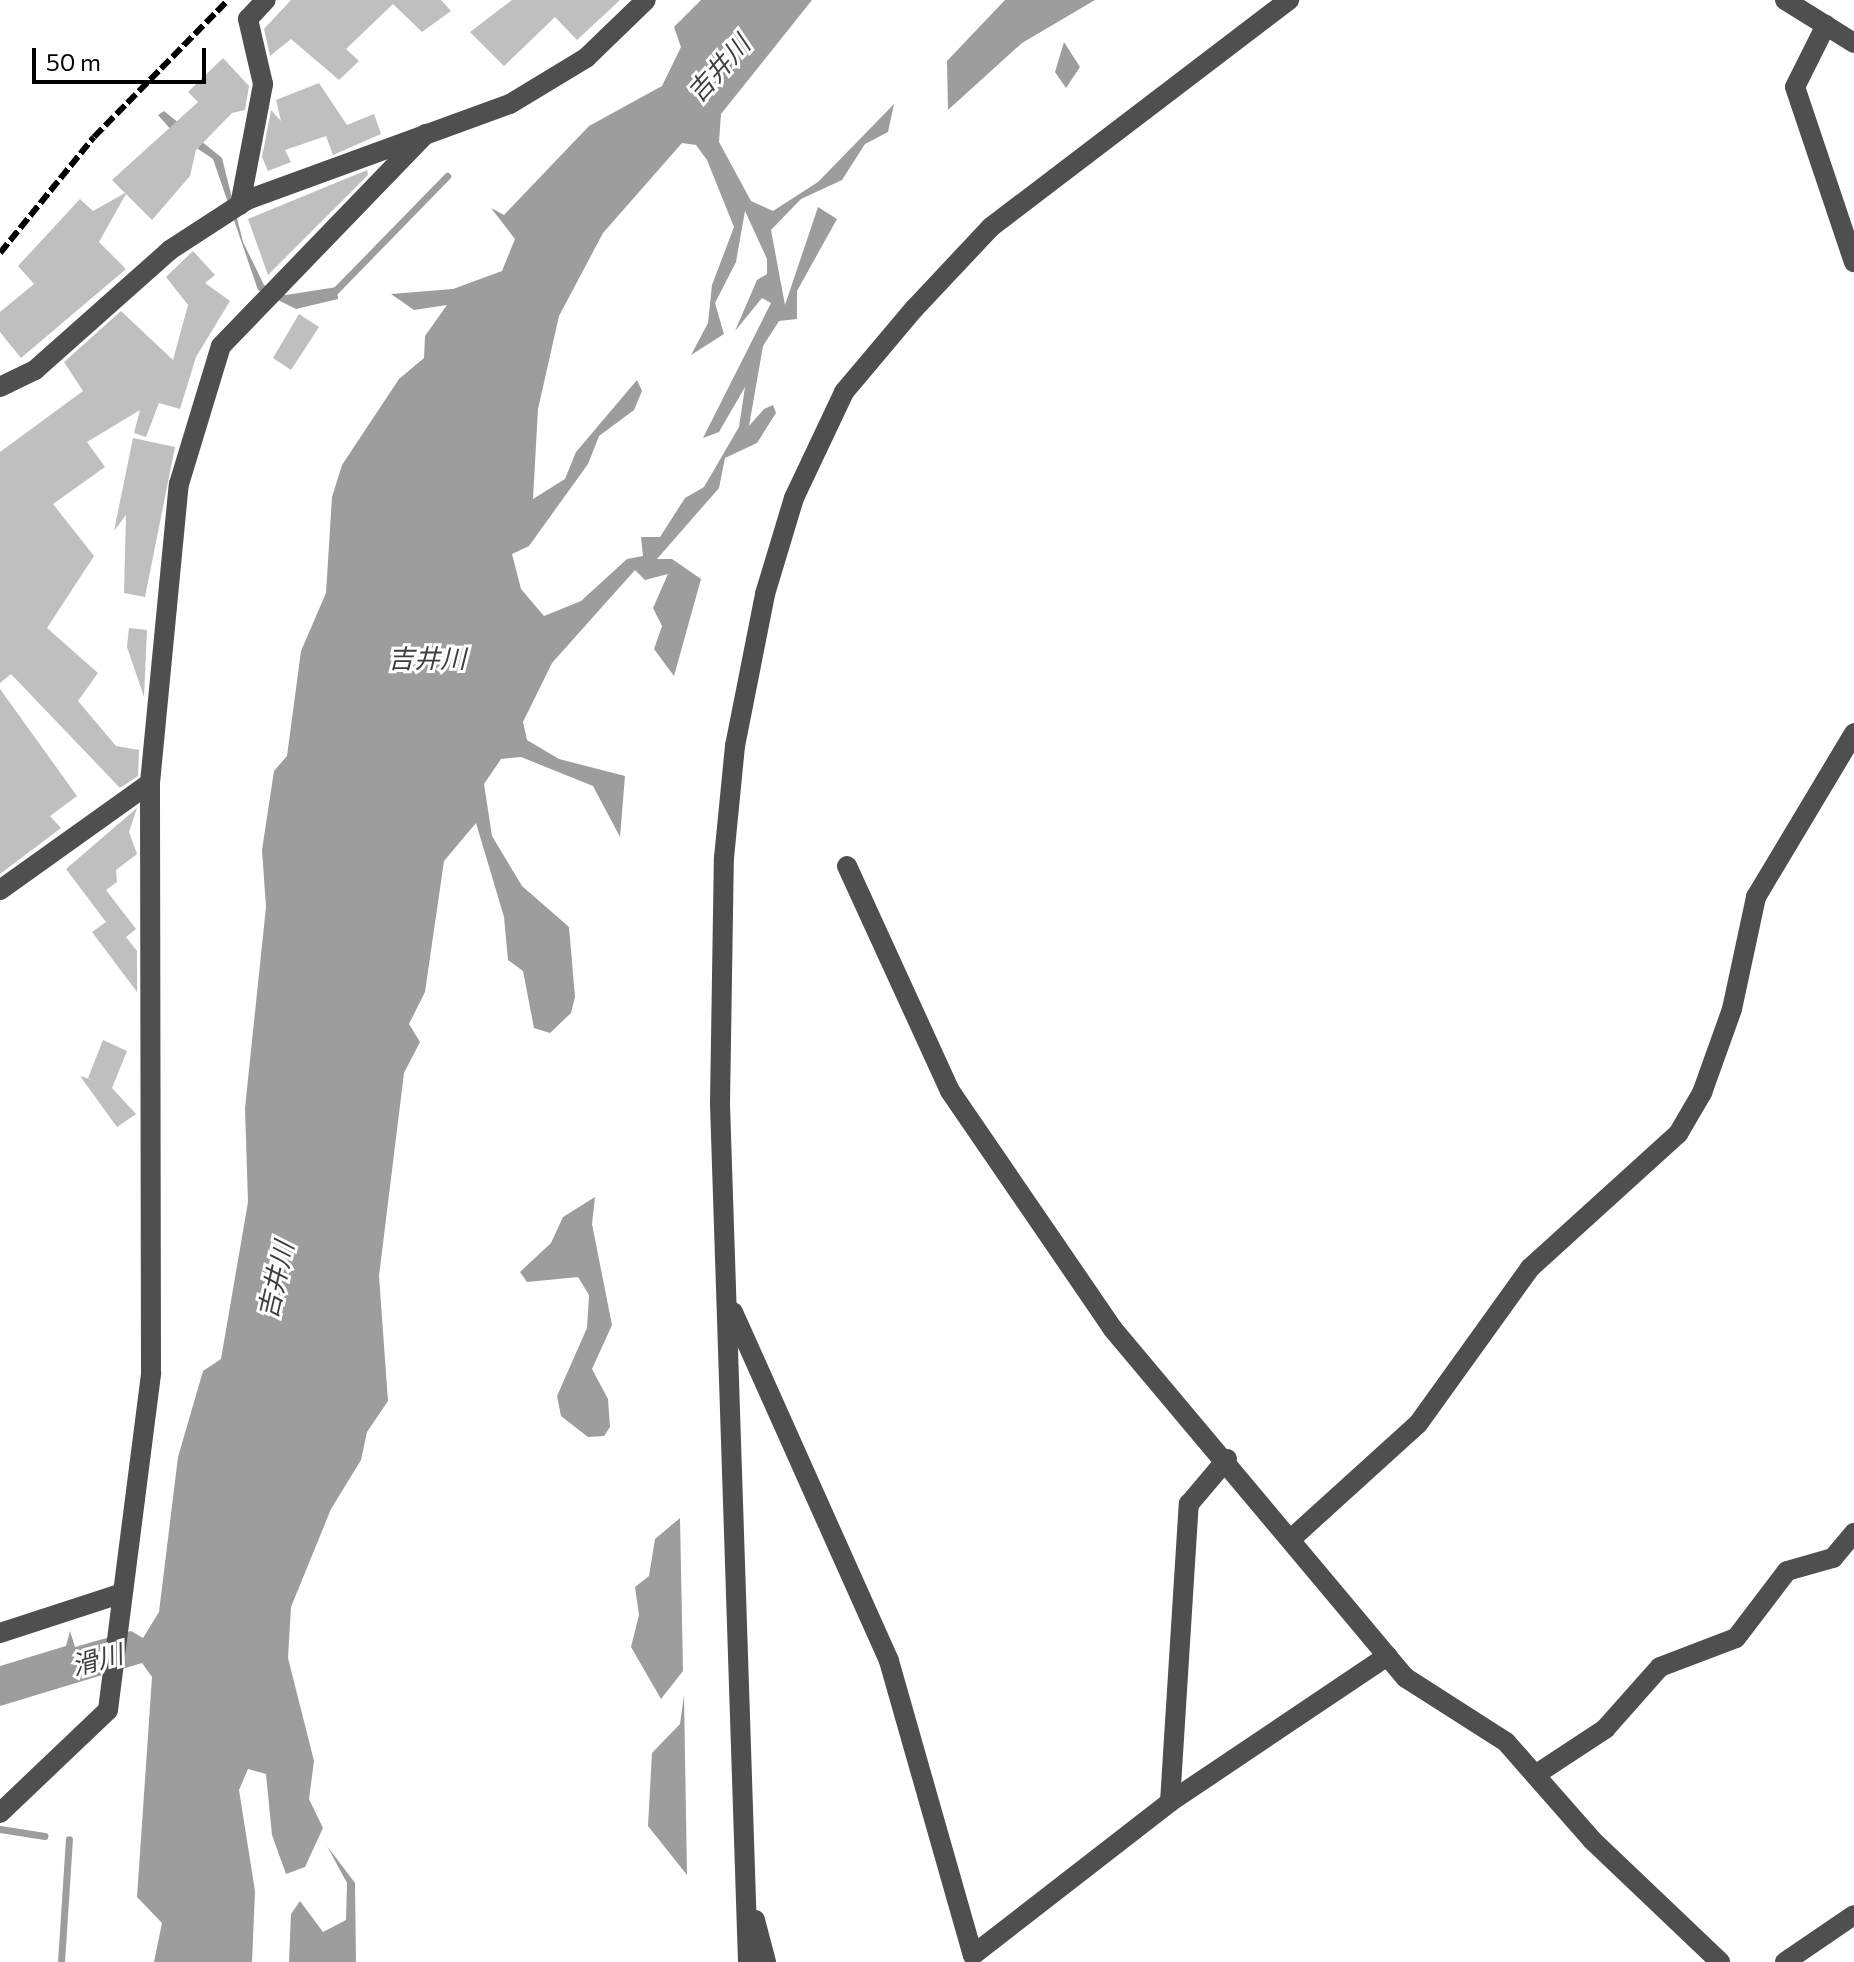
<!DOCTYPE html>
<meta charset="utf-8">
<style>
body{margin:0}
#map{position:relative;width:1854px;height:1962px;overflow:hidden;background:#fff;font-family:Commissioner,"Noto Sans JP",sans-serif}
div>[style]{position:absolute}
.water>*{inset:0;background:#9d9d9d}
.stream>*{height:7px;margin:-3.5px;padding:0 3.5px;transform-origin:3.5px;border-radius:3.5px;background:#9d9d9d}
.building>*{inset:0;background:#bfbfbf}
.minor>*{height:20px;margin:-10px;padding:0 10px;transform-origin:10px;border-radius:10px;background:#4f4f4f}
.rail>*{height:6px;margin-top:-3px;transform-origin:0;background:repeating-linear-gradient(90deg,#000 0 12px,transparent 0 16px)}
span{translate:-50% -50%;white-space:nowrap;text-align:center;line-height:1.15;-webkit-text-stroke:6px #fff;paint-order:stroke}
.water-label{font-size:26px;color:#3e3e3e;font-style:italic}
.scale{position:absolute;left:32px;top:48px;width:174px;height:36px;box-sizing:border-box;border:4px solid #000;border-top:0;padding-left:10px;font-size:24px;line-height:28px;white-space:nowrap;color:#000;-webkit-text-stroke:6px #fff;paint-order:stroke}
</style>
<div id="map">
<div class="water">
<div style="clip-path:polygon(evenodd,701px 0,812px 0,721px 114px,719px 142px,751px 201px,773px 211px,818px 182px,894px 104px,888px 132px,865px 144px,842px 180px,801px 199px,771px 230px,785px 305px,818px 207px,837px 219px,797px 291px,797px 319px,779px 321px,763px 346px,749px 426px,764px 409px,773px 405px,776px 413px,757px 443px,725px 458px,719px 488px,657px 559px,672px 559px,701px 579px,674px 676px,654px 649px,662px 626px,653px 608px,668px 574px,645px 580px,635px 570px,552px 663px,523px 722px,527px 740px,559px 759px,625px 776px,620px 837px,593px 786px,521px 757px,501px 759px,484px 784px,492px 836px,522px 886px,569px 927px,575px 997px,571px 1013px,550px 1033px,534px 1028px,523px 971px,508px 960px,504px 917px,476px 823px,444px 861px,425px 992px,409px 1024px,420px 1042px,404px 1073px,379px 1276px,388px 1401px,367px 1432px,361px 1460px,331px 1509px,291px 1607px,288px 1658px,314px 1761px,309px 1799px,323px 1828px,305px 1867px,286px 1874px,272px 1835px,266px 1774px,248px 1769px,239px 1790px,255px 1891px,252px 1962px,154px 1962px,162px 1923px,137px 1897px,152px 1677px,142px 1663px,0 1706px,0 1666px,66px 1646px,70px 1631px,75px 1647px,131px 1631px,143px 1638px,159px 1612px,178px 1457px,203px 1371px,221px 1359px,248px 1202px,245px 1108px,266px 907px,262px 850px,274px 771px,287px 756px,301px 651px,326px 593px,332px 497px,342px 465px,399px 379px,424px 358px,425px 336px,447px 305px,414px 310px,391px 294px,453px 289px,502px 271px,515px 239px,491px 208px,504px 215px,589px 126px,662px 86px,681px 47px,674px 27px,701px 0,682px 143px,696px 145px,707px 160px,734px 227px,712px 285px,708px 323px,691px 355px,724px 334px,715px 303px,736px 262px,745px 211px,767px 259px,767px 274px,757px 280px,735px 331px,762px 298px,771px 303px,703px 438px,719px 432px,745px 387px,739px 427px,704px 487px,685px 498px,660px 537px,641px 537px,643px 556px,627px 559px,581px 601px,544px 616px,521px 589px,512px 554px,529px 546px,588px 464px,599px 436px,634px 410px,642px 391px,637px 380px,576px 452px,565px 479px,533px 499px,538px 409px,559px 316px,603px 233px,682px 143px)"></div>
<div style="clip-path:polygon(1005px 0,1095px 0,1022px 43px,948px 110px,947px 61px)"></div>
<div style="clip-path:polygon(1064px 42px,1080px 67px,1066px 88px,1055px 72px)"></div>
<div style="clip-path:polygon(164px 111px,222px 158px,243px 242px,264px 285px,286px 295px,337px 287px,338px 299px,296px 309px,258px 290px,213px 159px,173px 132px,158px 115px)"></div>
<div style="clip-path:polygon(595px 1197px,592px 1224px,612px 1325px,592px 1369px,608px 1399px,610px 1427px,604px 1436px,588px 1437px,561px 1416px,557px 1396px,587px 1328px,589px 1295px,578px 1277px,527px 1282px,520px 1272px,551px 1243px,563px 1217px)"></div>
<div style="clip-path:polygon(680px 1518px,683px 1671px,661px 1699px,631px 1647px,639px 1615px,635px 1587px,649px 1576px,655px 1539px)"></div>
<div style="clip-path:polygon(684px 1695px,687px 1875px,648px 1826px,652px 1753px,680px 1724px)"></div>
<div style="clip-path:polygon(327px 1846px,355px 1883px,356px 1962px,289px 1962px,291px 1914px,300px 1901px,323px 1932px,346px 1920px,347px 1883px)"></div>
</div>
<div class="stream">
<div style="left:332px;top:294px;width:165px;rotate:-45.7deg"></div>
<div style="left:0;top:1829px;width:45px;rotate:9deg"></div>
<div style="left:61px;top:1962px;width:123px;rotate:-86.3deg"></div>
</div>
<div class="building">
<div style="clip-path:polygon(291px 0,441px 0,451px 11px,422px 32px,393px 4px,346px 49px,359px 61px,339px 80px,291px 39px,270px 56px,264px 29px)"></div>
<div style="clip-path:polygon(512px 0,620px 0,577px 40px,555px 17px,504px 66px,470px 32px)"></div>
<div style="clip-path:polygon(223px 58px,249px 86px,245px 110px,232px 113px,196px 150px,190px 176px,152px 220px,126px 194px,99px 242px,126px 269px,21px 358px,0 332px,0 312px,34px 284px,18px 266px,80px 199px,93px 211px,125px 193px,112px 180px,198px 102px,188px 92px)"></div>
<div style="clip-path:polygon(319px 83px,347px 125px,374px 114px,381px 134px,333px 155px,326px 136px,285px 150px,291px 162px,268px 171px,262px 157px,271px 110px,281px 121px,276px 100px)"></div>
<div style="clip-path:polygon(367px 170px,368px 175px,268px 275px,248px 219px)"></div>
<div style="clip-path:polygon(193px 251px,215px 275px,205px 283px,230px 301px,196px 357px,180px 409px,159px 403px,146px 437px,134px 433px,140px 410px,87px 442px,105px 467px,53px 504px,94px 556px,47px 628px,98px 673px,78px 701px,116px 746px,139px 750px,138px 776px,120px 788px,11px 674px,0 683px,0 452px,83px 391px,64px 362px,121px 311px,173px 360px,188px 305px,166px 277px)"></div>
<div style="clip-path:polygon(299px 314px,319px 327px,291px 370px,273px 358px)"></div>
<div style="clip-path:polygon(133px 438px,175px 447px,145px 597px,124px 593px,126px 515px,114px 531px)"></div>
<div style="clip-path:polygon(129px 628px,147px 630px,144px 697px,127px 647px)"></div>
<div style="clip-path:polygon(0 689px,77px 796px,50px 816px,61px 828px,0 874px)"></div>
<div style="clip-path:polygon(137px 808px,129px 832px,137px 854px,116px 870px,117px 882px,106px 890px,136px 929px,126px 937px,137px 951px,137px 992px,92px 932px,106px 922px,66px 869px)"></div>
<div style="clip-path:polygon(103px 1040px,127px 1051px,112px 1088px,136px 1114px,117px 1127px,80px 1076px,96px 1081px,88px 1078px)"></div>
</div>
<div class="minor">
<div style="left:1785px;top:0;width:81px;rotate:31.9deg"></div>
<div style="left:1826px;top:25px;width:69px;rotate:116.6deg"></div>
<div style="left:1795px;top:87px;width:185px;rotate:71.4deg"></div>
<div style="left:240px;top:205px;width:123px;rotate:-79.2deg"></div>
<div style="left:263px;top:84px;width:67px;rotate:-103deg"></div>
<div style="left:248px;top:19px;width:26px;rotate:-47deg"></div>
<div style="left:0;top:387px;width:39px;rotate:-26deg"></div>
<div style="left:35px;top:370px;width:181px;rotate:-41.6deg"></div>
<div style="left:170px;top:250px;width:92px;rotate:-33deg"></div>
<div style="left:247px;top:200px;width:280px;rotate:-20.1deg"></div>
<div style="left:510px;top:104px;width:89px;rotate:-31.2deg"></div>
<div style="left:586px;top:58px;width:83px;rotate:-44deg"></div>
<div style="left:847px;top:866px;width:247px;rotate:65.4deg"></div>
<div style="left:950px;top:1091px;width:287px;rotate:55.6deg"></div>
<div style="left:1112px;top:1328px;width:457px;rotate:50deg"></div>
<div style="left:1406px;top:1678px;width:119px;rotate:32.6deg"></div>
<div style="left:1506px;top:1742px;width:130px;rotate:48.7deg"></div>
<div style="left:1592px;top:1840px;width:177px;rotate:43.6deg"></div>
<div style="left:0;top:890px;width:184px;rotate:-35.5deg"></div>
<div style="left:733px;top:1312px;width:382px;rotate:65.9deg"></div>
<div style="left:889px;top:1661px;width:306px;rotate:74.1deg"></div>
<div style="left:973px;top:1955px;width:249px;rotate:-37.8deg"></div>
<div style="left:1170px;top:1802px;width:299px;rotate:-86.4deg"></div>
<div style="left:1189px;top:1504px;width:59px;rotate:-49.8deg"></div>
<div style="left:1291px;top:1539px;width:171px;rotate:-42.2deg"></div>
<div style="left:1418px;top:1424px;width:192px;rotate:-54.3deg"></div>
<div style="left:1530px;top:1268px;width:200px;rotate:-42.2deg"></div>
<div style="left:1678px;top:1134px;width:48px;rotate:-59.7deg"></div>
<div style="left:1702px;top:1093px;width:89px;rotate:-70.3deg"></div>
<div style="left:1732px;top:1009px;width:115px;rotate:-77.9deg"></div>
<div style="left:1756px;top:897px;width:191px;rotate:-59.1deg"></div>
<div style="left:0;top:1633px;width:125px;rotate:-18.1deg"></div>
<div style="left:1535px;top:1775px;width:84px;rotate:-33.3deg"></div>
<div style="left:1605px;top:1729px;width:83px;rotate:-48.4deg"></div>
<div style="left:1660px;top:1667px;width:81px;rotate:-20.9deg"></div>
<div style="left:1736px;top:1638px;width:84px;rotate:-52.7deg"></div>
<div style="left:1787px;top:1571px;width:48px;rotate:-15.8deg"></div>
<div style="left:1833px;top:1558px;width:33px;rotate:-50deg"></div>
<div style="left:1170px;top:1802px;width:262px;rotate:-33.9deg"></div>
<div style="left:0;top:1813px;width:149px;rotate:-43.6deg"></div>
<div style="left:108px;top:1710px;width:340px;rotate:-82.7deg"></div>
<div style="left:151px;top:1373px;width:590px;rotate:-90.1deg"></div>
<div style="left:150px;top:783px;width:300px;rotate:-84.5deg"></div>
<div style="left:179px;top:484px;width:144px;rotate:-73.1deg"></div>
<div style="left:221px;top:346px;width:295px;rotate:-46deg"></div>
<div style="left:755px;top:1920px;width:43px;rotate:75.3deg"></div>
<div style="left:748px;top:1962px;width:858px;rotate:-91.87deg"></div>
<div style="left:720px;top:1104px;width:246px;rotate:-89.1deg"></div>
<div style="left:724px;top:858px;width:113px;rotate:-84.4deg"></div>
<div style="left:735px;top:746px;width:155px;rotate:-78.8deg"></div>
<div style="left:765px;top:594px;width:100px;rotate:-73.2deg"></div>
<div style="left:794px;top:498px;width:117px;rotate:-64.7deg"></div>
<div style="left:844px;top:392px;width:109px;rotate:-49.9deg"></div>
<div style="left:914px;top:309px;width:112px;rotate:-46.8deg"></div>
<div style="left:991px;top:227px;width:375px;rotate:-37.3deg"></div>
<div style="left:1785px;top:1962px;width:83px;rotate:-34.3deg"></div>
</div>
<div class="rail">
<div style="left:0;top:253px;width:149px;rotate:-51deg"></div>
<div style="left:94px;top:137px;width:192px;rotate:-45.6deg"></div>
</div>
<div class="water-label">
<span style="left:718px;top:68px;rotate:-48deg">吉井川</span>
<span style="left:427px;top:658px">吉井川</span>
<span style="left:275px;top:1280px;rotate:-77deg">吉井川</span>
<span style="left:97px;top:1659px;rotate:-15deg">滑川</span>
</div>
<div class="scale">50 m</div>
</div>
